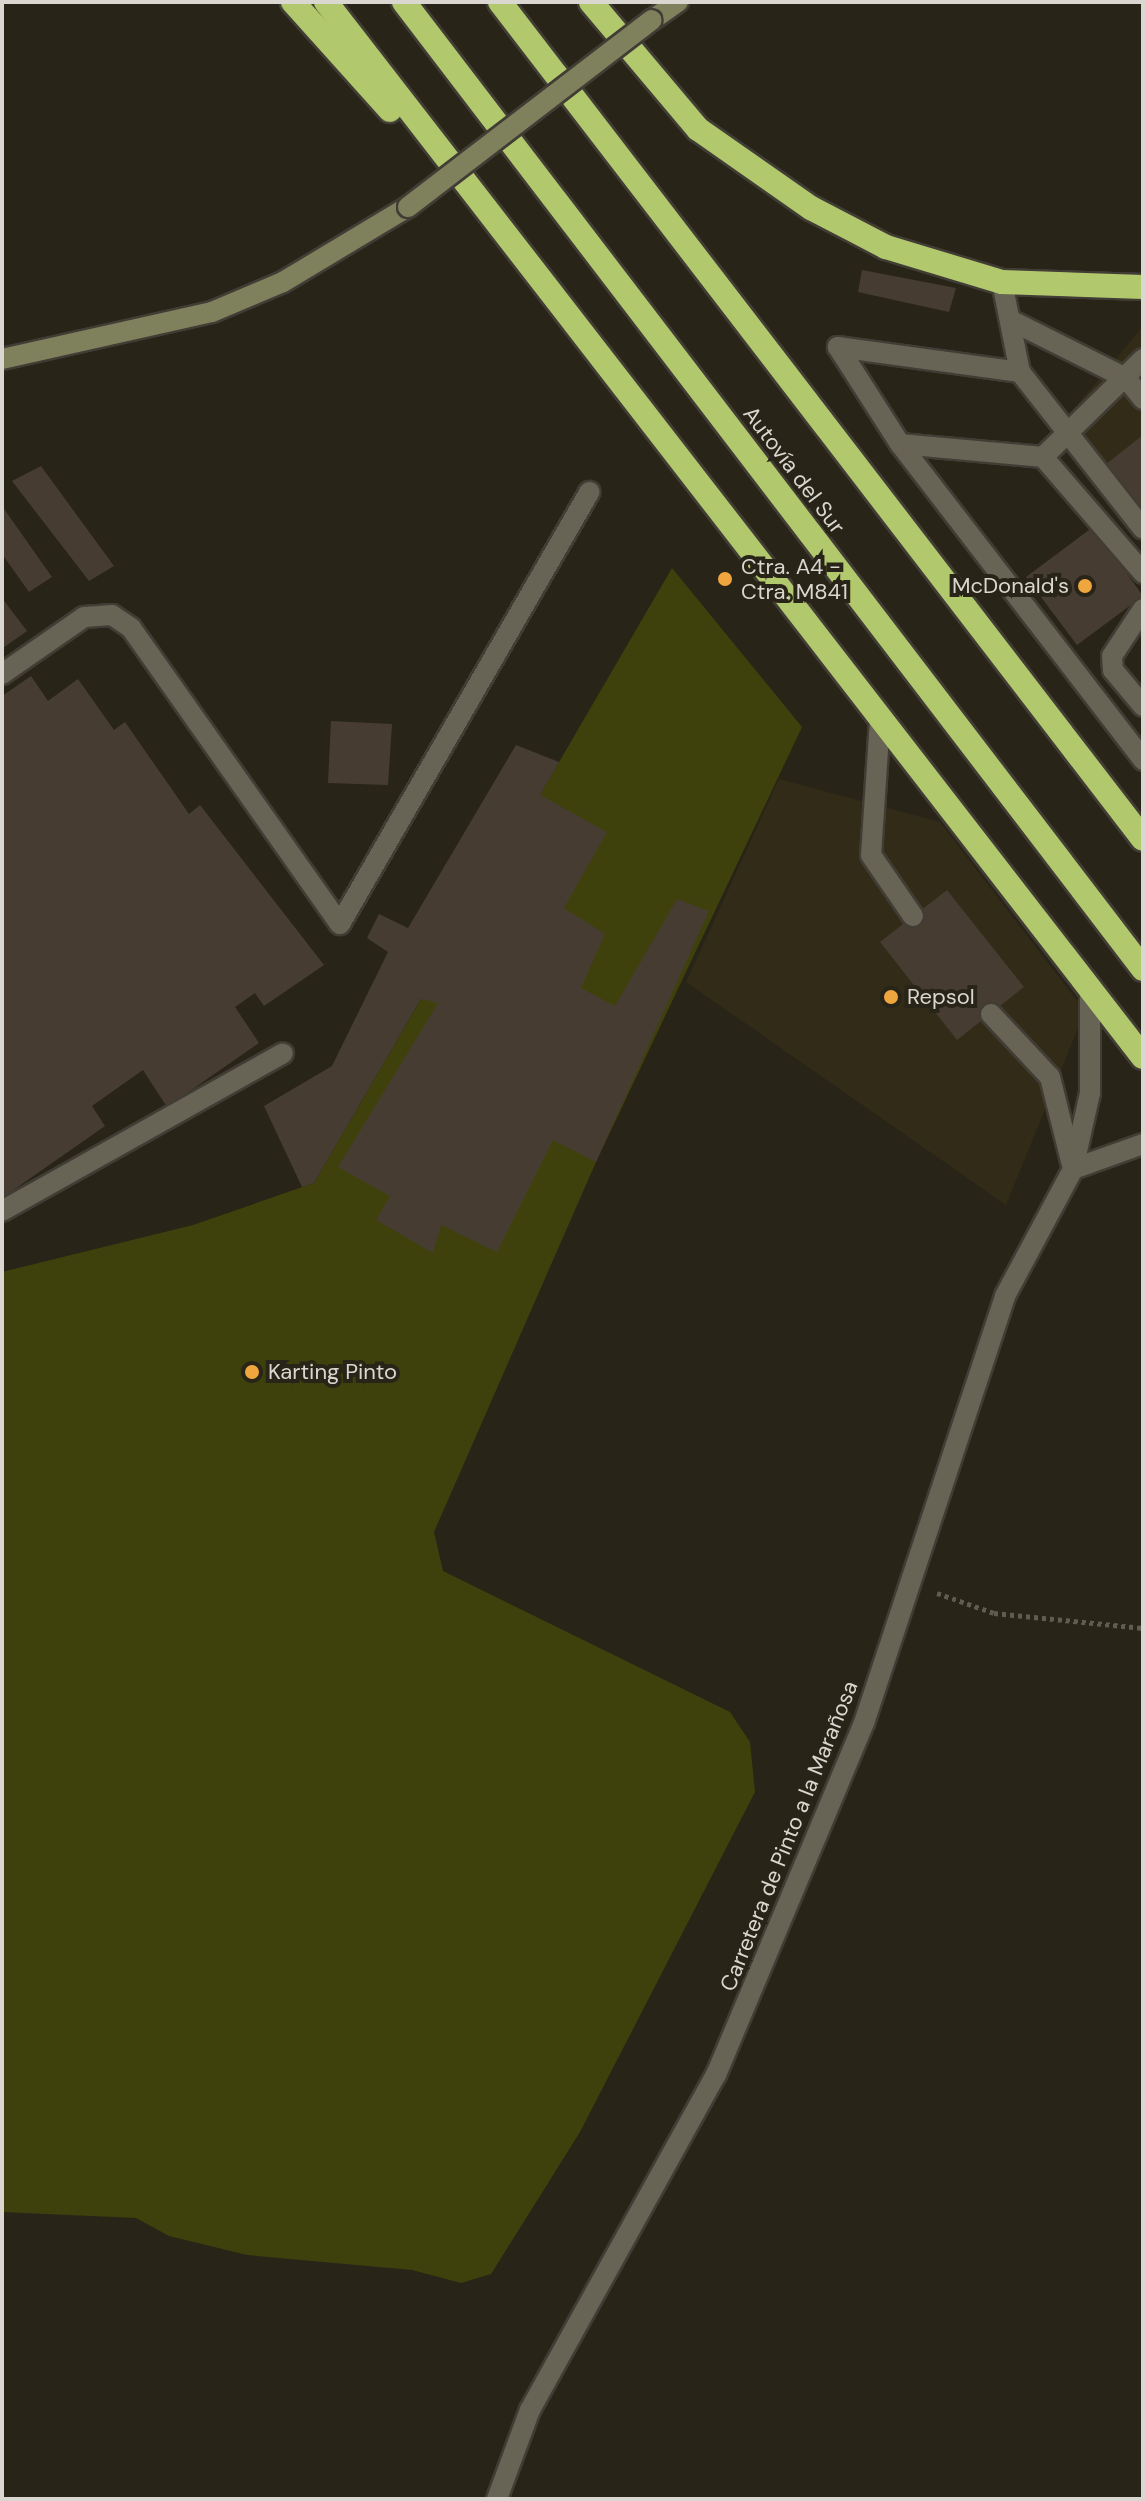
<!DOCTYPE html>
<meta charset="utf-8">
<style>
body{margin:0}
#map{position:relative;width:1145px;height:2501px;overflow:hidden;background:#282418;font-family:"DM Sans",sans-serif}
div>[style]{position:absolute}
.built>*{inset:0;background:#312b18}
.green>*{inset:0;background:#3e410b}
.building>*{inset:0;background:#473c32}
.path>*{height:5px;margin-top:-2.5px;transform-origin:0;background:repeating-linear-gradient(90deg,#605c52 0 4px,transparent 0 8px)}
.roads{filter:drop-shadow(2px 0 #413d35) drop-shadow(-2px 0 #413d35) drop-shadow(0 2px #413d35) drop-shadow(0 -2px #413d35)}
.lane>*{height:20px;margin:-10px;padding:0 10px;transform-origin:10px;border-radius:10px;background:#676355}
.street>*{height:20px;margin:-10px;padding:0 10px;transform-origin:10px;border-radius:10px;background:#676355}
.secondary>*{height:20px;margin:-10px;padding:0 10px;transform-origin:10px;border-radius:10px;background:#7e815c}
.highway>*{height:24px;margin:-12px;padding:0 12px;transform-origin:12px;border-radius:12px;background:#b2c86d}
.bridges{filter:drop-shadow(2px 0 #413d35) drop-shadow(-2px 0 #413d35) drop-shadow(0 2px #413d35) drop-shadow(0 -2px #413d35)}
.secondary-bridge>*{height:20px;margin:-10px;padding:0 10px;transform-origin:10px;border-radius:10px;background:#7e815c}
.dots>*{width:22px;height:22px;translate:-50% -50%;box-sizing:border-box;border:4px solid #282418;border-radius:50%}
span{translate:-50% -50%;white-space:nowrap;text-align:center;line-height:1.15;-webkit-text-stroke:8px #282418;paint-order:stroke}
.street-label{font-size:22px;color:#dad7d0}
.poi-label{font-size:22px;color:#dad7d0}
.left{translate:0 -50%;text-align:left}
.right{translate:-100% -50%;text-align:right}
.frame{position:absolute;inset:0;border:4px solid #dad7d0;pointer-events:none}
</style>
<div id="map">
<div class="built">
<div style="clip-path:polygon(1143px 326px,1143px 520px,1064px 421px)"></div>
<div style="clip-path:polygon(779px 779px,940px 822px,1085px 1011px,1006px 1205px,686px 982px)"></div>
</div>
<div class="green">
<div style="clip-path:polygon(672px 568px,802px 727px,596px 1162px,434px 1532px,443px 1571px,730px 1712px,750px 1742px,755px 1792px,580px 2132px,491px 2274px,461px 2283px,412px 2270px,247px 2255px,169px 2236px,136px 2218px,2px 2212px,2px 1272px,193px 1225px,314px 1183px)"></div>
</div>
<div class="building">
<div style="clip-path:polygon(862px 270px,956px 288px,949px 312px,858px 292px)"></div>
<div style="clip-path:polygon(1143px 435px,1143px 520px,1101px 468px)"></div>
<div style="clip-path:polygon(41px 466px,114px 566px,89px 581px,12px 481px)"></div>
<div style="clip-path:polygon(2px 506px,52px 577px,29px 592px,2px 554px)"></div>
<div style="clip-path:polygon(1093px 527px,1143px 596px,1077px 645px,1026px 577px)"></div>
<div style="clip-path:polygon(2px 598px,27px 631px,3px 648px,2px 646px)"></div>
<div style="clip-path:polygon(31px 676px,48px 701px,78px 679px,114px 730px,125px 722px,189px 814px,200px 805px,324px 965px,264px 1006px,255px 993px,235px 1007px,259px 1043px,167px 1107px,143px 1070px,92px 1106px,105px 1126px,2px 1198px,2px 696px)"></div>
<div style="clip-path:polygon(331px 721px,392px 724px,388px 785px,328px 783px)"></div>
<div style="clip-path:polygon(516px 745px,559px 762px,540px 795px,607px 832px,564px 908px,605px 934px,581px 988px,615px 1006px,677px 899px,709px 911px,596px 1162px,553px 1140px,497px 1252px,441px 1225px,433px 1253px,376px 1220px,390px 1196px,338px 1167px,438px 1003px,421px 999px,314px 1183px,302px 1187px,264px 1106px,332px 1066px,388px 952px,367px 938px,379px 914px,408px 928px)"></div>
<div style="clip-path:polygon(947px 890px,1024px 987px,957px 1040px,880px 942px)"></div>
</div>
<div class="path">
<div style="left:937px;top:1593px;width:60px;rotate:19.3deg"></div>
<div style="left:994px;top:1613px;width:150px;rotate:5.7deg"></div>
</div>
<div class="roads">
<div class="lane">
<div style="left:1002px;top:282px;width:92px;rotate:78.7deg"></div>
<div style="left:1020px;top:372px;width:184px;rotate:-172.2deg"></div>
<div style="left:838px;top:347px;width:115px;rotate:57.4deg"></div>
<div style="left:900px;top:444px;width:399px;rotate:52.4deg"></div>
<div style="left:1010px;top:320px;width:130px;rotate:26.6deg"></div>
<div style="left:1126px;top:378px;width:27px;rotate:51deg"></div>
<div style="left:1020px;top:372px;width:199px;rotate:51.9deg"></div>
<div style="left:900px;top:444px;width:144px;rotate:5.2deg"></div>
<div style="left:1043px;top:457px;width:153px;rotate:49.2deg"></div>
<div style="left:1043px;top:457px;width:140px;rotate:-44.4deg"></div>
<div style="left:1143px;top:609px;width:56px;rotate:123.4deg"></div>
<div style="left:1112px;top:656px;width:14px;rotate:86deg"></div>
<div style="left:1113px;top:670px;width:47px;rotate:50.2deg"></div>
<div style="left:2px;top:674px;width:100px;rotate:-34.8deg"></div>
<div style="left:84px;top:617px;width:28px;rotate:-4deg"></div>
<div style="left:112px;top:615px;width:23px;rotate:34deg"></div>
<div style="left:131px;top:628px;width:362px;rotate:54.8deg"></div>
<div style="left:340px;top:924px;width:499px;rotate:-60deg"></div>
<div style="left:880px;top:720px;width:135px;rotate:93.8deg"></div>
<div style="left:871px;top:855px;width:74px;rotate:55.5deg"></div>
<div style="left:991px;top:1014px;width:86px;rotate:46.9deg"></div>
<div style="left:1050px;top:1077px;width:95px;rotate:76deg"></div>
<div style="left:2px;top:1211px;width:322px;rotate:-29.3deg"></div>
</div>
<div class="street">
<div style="left:1073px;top:1169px;width:74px;rotate:-19.7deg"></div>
<div style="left:497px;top:2499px;width:95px;rotate:-69.7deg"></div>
<div style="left:530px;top:2410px;width:383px;rotate:-61deg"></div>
<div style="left:716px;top:2075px;width:382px;rotate:-67.2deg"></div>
<div style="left:864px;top:1723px;width:450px;rotate:-71.7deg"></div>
<div style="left:1005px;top:1296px;width:144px;rotate:-61.8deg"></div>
<div style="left:1073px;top:1169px;width:78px;rotate:-77.4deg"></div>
<div style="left:1090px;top:1093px;width:102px;rotate:-90deg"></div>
</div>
<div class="secondary">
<div style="left:652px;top:20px;width:32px;rotate:-35deg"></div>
<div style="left:2px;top:359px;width:215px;rotate:-12.6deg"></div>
<div style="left:212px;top:312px;width:77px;rotate:-22.9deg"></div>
<div style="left:283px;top:282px;width:146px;rotate:-31deg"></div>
</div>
<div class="highway">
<div style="left:293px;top:2px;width:145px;rotate:48.1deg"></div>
<div style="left:326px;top:2px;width:1334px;rotate:52.25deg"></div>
<div style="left:404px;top:2px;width:1217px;rotate:52.61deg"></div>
<div style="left:500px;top:2px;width:1055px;rotate:52.47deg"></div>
<div style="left:591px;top:2px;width:166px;rotate:49.9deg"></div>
<div style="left:698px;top:129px;width:138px;rotate:35deg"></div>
<div style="left:811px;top:208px;width:85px;rotate:27.5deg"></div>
<div style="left:886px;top:247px;width:121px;rotate:16.8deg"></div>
<div style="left:1002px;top:282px;width:141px;rotate:2deg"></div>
</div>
</div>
<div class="bridges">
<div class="secondary-bridge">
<div style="left:408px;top:207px;width:307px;rotate:-37.5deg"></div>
</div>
</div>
<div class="dots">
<div style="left:725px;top:579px;background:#f0a63f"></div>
<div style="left:1085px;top:586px;background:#f0a63f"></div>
<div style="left:891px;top:997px;background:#f0a63f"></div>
<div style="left:252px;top:1372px;background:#f0a63f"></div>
</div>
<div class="street-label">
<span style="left:794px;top:470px;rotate:53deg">Autovía del Sur</span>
<span style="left:789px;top:1836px;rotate:-68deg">Carretera de Pinto a la Marañosa</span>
</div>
<div class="poi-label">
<span class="left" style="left:741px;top:579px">Ctra. A4 -<br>Ctra. M841</span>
<span class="right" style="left:1069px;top:586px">McDonald's</span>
<span class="left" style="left:907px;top:997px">Repsol</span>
<span class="left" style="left:268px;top:1372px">Karting Pinto</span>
</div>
<div class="frame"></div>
</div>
